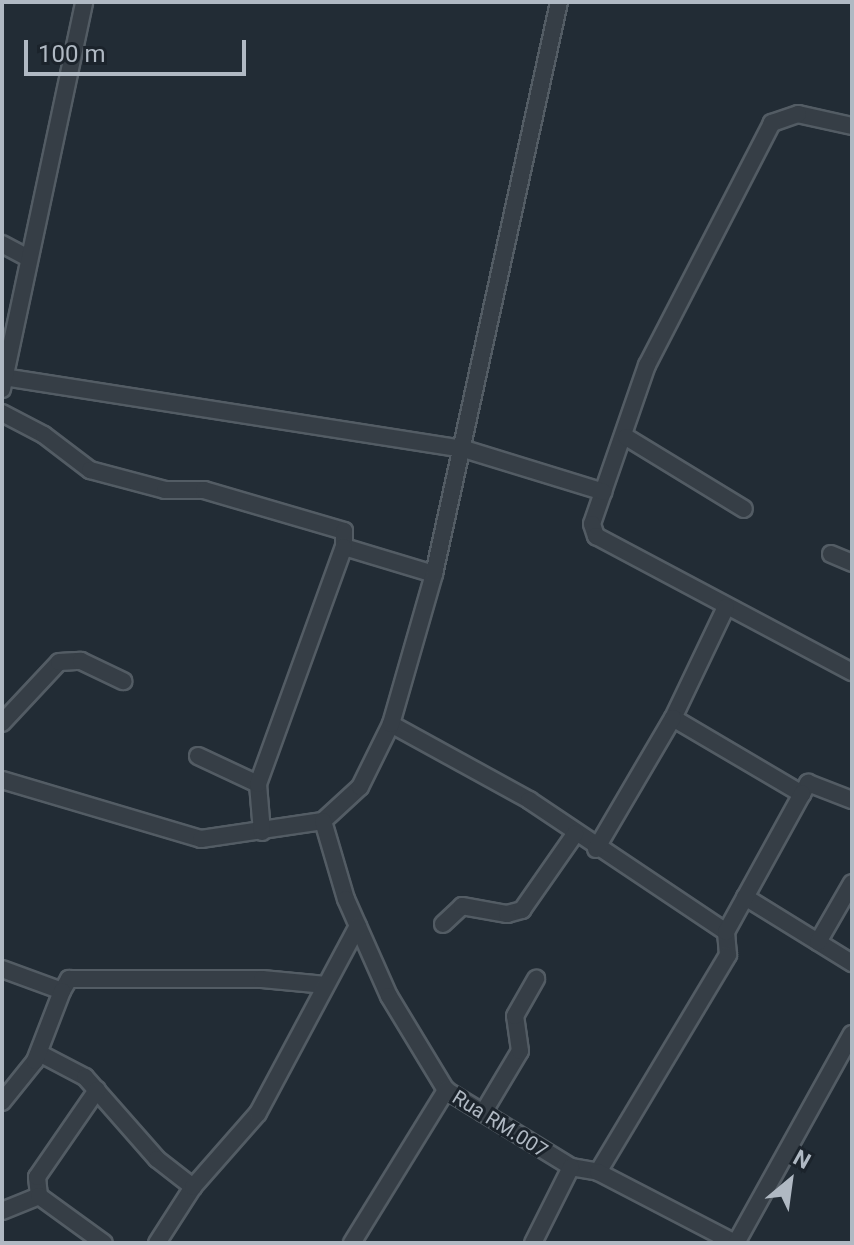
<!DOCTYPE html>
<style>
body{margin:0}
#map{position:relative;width:854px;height:1245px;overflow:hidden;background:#222c35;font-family:Roboto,sans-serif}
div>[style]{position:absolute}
.roads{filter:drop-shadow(2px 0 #535c64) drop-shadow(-2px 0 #535c64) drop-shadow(0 2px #535c64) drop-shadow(0 -2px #535c64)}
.minor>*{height:16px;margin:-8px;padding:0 8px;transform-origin:8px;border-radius:8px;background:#363e46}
span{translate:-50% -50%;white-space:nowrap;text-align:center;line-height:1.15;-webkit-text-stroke:6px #1b232b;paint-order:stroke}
.street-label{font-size:20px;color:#b0b9c3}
.frame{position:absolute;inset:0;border:4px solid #b0b9c3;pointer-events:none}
.north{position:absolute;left:750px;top:1141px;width:80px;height:80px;-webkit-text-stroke:6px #1b232b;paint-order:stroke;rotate:29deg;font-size:22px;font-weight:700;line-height:32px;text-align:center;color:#b0b9c3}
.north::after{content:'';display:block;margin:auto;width:28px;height:36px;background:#b0b9c3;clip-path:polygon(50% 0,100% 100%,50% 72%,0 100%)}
.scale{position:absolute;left:24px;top:40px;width:222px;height:36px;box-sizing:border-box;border:4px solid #b0b9c3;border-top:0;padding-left:10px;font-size:24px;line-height:28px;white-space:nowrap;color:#b0b9c3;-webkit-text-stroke:6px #1b232b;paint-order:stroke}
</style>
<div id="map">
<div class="roads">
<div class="minor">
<div style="left:852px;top:126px;width:55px;rotate:-167.5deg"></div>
<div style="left:798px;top:114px;width:28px;rotate:161deg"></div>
<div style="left:772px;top:123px;width:272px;rotate:117.3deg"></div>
<div style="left:647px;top:365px;width:168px;rotate:109.1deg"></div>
<div style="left:592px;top:524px;width:13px;rotate:72deg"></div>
<div style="left:596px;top:536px;width:290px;rotate:28deg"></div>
<div style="left:2px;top:244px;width:30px;rotate:28deg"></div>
<div style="left:4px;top:377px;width:466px;rotate:8.9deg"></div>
<div style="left:464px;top:449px;width:146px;rotate:17.1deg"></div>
<div style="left:2px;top:389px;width:396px;rotate:-78deg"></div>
<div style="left:2px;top:413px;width:47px;rotate:27.6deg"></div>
<div style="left:44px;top:435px;width:58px;rotate:37.3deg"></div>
<div style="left:90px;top:470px;width:78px;rotate:14.9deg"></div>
<div style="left:165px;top:490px;width:39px"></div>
<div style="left:204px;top:490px;width:146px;rotate:16.3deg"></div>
<div style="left:344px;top:531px;width:16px;rotate:90deg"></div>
<div style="left:344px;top:547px;width:94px;rotate:16.7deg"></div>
<div style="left:626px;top:437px;width:138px;rotate:31.4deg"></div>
<div style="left:831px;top:554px;width:23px;rotate:23deg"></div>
<div style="left:726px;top:607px;width:123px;rotate:115.5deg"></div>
<div style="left:673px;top:718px;width:150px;rotate:30.5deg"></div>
<div style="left:802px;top:794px;width:13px;rotate:-61deg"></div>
<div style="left:808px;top:783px;width:47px;rotate:21.1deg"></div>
<div style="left:2px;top:723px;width:83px;rotate:-46.9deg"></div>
<div style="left:59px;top:662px;width:22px;rotate:-3deg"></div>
<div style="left:81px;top:661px;width:47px;rotate:25.5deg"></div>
<div style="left:391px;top:724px;width:158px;rotate:28.8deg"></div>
<div style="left:529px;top:800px;width:237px;rotate:33.8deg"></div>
<div style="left:726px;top:932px;width:23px;rotate:85deg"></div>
<div style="left:728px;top:955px;width:253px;rotate:120.9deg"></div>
<div style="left:198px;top:756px;width:66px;rotate:25deg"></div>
<div style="left:2px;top:780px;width:208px;rotate:16.5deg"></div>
<div style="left:201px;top:839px;width:123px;rotate:-8.4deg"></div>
<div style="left:323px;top:821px;width:50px;rotate:-42.6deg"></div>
<div style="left:360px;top:787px;width:70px;rotate:-63.8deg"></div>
<div style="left:391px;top:724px;width:156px;rotate:-74deg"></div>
<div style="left:434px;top:574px;width:585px;rotate:-77.67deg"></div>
<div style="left:323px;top:821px;width:81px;rotate:73.6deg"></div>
<div style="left:346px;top:899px;width:106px;rotate:66.1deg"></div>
<div style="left:389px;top:996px;width:110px;rotate:58.8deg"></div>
<div style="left:446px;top:1090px;width:147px;rotate:31.6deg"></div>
<div style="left:571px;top:1167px;width:27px;rotate:10deg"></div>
<div style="left:598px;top:1172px;width:154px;rotate:27.4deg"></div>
<div style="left:262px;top:832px;width:48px;rotate:-94.8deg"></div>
<div style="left:258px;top:784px;width:252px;rotate:-70.1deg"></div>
<div style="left:596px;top:849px;width:152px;rotate:-59.6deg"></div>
<div style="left:745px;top:897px;width:126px;rotate:31.7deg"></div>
<div style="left:443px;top:924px;width:26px;rotate:-43deg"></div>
<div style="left:462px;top:906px;width:46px;rotate:10.1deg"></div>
<div style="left:507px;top:914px;width:16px;rotate:-15deg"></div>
<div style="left:522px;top:910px;width:93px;rotate:-55.1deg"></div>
<div style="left:726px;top:932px;width:158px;rotate:-61.2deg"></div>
<div style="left:818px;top:942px;width:68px;rotate:-60deg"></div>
<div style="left:2px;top:969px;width:64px;rotate:20.1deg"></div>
<div style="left:62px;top:991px;width:14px;rotate:-60deg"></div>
<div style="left:69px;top:979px;width:193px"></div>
<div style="left:262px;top:979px;width:64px;rotate:5.4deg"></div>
<div style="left:39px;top:1053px;width:52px;rotate:27.6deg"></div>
<div style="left:85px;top:1077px;width:109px;rotate:48.7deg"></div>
<div style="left:157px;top:1159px;width:46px;rotate:37.9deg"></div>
<div style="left:2px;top:1102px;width:53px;rotate:-51.2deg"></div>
<div style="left:35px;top:1061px;width:75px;rotate:-68.9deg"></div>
<div style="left:483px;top:1113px;width:72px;rotate:-59.2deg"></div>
<div style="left:520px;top:1051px;width:35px;rotate:-98deg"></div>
<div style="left:515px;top:1016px;width:43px;rotate:-60.4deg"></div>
<div style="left:39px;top:1196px;width:19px;rotate:-96deg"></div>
<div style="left:37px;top:1177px;width:106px;rotate:-55.4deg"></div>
<div style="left:2px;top:1211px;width:40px;rotate:-22deg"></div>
<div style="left:39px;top:1196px;width:80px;rotate:35.9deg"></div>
<div style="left:157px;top:1243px;width:67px;rotate:-57.3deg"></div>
<div style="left:193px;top:1187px;width:98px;rotate:-48.7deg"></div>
<div style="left:258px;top:1113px;width:212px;rotate:-61.9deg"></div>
<div style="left:352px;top:1243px;width:180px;rotate:-58.4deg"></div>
<div style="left:533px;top:1243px;width:85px;rotate:-63.4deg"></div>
<div style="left:736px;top:1243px;width:239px;rotate:-61deg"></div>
</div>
</div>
<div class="street-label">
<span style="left:500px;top:1124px;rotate:32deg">Rua RM.007</span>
</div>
<div class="frame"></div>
<div class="north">N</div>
<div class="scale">100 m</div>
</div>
